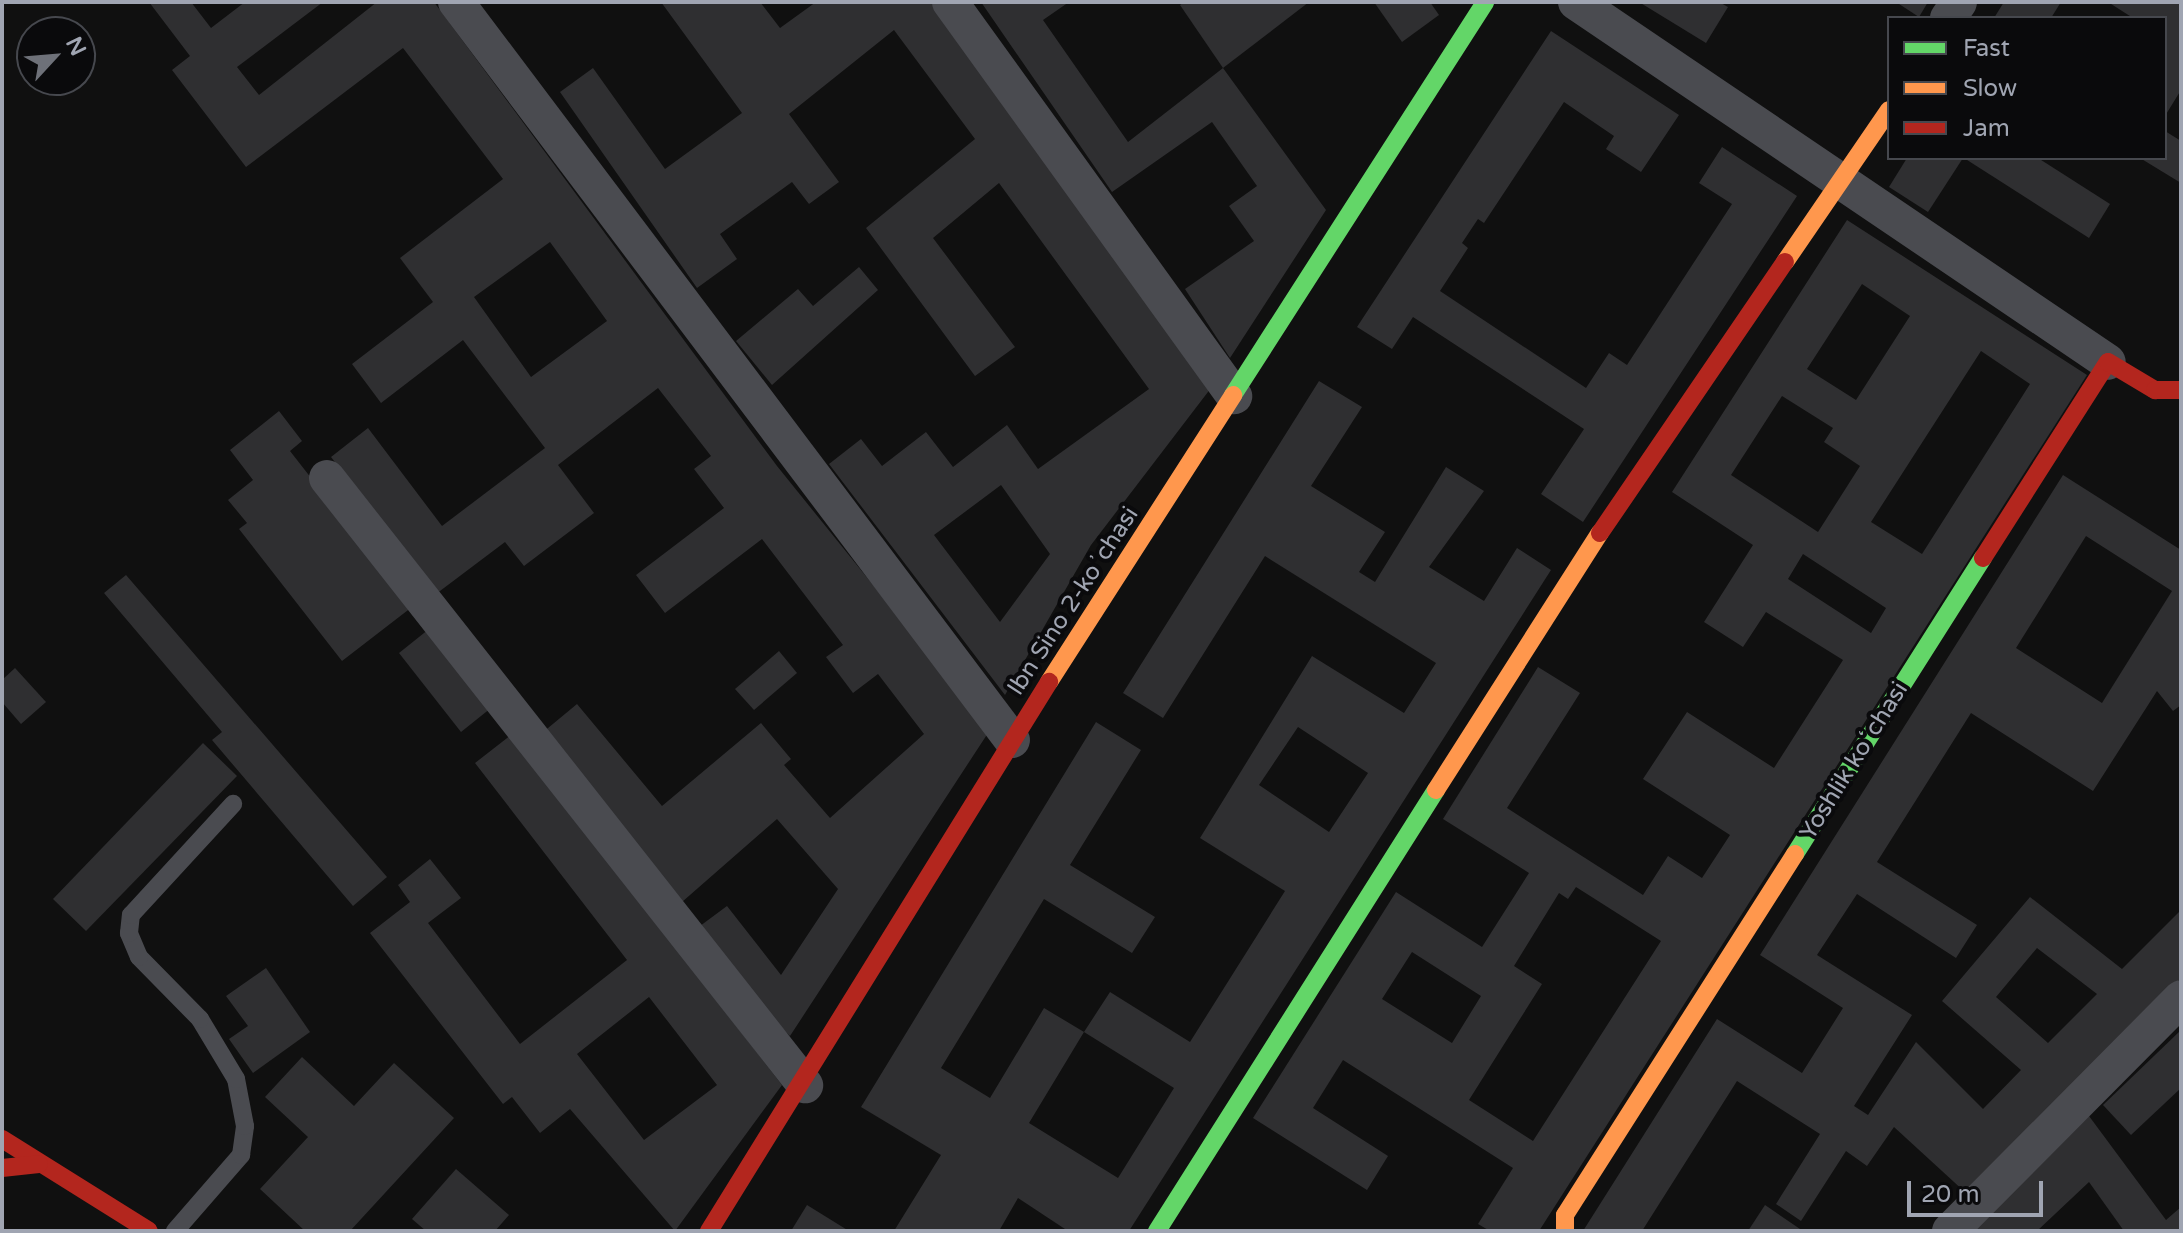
<!DOCTYPE html>
<meta charset="utf-8">
<style>
body{margin:0}
#map{position:relative;width:2183px;height:1233px;overflow:hidden;background:#101010;font-family:"Varela Round",sans-serif}
div>[style]{position:absolute}
.building>*{inset:0;background:#2f2f31}
.lane>*{height:18px;margin:-9px;padding:0 9px;transform-origin:9px;border-radius:9px;background:#4a4b50}
.street>*{height:36px;margin:-18px;padding:0 18px;transform-origin:18px;border-radius:18px;background:#4a4b50}
.fast>*{height:18px;margin:-9px;padding:0 9px;transform-origin:9px;border-radius:9px;background:#63d668}
.slow>*{height:18px;margin:-9px;padding:0 9px;transform-origin:9px;border-radius:9px;background:#ff974d}
.jam>*{height:18px;margin:-9px;padding:0 9px;transform-origin:9px;border-radius:9px;background:#b3261e}
span{translate:-50% -50%;white-space:nowrap;text-align:center;line-height:1.15;-webkit-text-stroke:8px #0a0a0c;paint-order:stroke}
.street-label{font-size:24px;color:#a0a5b2}
.frame{position:absolute;inset:0;border:4px solid #a0a5b2;pointer-events:none}
.legend{position:absolute;left:1887px;top:16px;width:280px;height:144px;box-sizing:border-box;background:#0a0a0c;border:2px solid #46484e;margin:0;padding:10px 14px;list-style:none;font-size:24px;color:#a0a5b2}
.legend li{display:flex;align-items:center;gap:16px;height:40px}
.legend b{width:40px;border:2px solid #46484e}
.north{position:absolute;left:16px;top:16px;width:80px;height:80px;box-sizing:border-box;background:#0a0a0c;border:2px solid #46484e;border-radius:50%;rotate:64deg;font-size:22px;font-weight:700;line-height:32px;text-align:center;color:#a0a5b2}
.north::after{content:'';display:block;margin:auto;width:28px;height:36px;background:#6e7179;clip-path:polygon(50% 0,100% 100%,50% 72%,0 100%)}
.scale{position:absolute;left:1907px;top:1181px;width:136px;height:36px;box-sizing:border-box;border:4px solid #a0a5b2;border-top:0;padding-left:10px;font-size:24px;line-height:28px;white-space:nowrap;color:#a0a5b2;-webkit-text-stroke:6px #0a0a0c;paint-order:stroke}
</style>
<div id="map">
<div class="building">
<div style="clip-path:polygon(evenodd,149px 2px,191px 2px,211px 28px,245px 2px,323px 2px,237px 67px,259px 95px,377px 2px,434px 2px,777px 466px,990px 730px,790px 1036px,760px 1008px,700px 926px,727px 906px,781px 975px,838px 889px,777px 819px,682px 902px,542px 733px,577px 704px,662px 806px,761px 723px,791px 759px,784px 765px,830px 818px,924px 734px,878px 674px,853px 693px,826px 657px,843px 645px,762px 539px,665px 613px,636px 575px,724px 508px,694px 469px,711px 456px,658px 388px,558px 465px,594px 513px,524px 566px,505px 542px,436px 594px,331px 457px,368px 428px,442px 526px,545px 448px,463px 340px,381px 403px,352px 364px,433px 302px,400px 258px,503px 179px,403px 48px,246px 167px,172px 70px,190px 56px,149px 2px,550px 242px,607px 321px,531px 377px,474px 297px,550px 242px)"></div>
<div style="clip-path:polygon(evenodd,661px 2px,760px 2px,780px 28px,816px 2px,931px 2px,1211px 388px,1091px 545px,1005px 695px,829px 464px,861px 439px,882px 466px,926px 432px,953px 467px,1007px 425px,1038px 469px,1149px 389px,999px 183px,933px 238px,1015px 347px,975px 376px,866px 228px,975px 139px,894px 30px,789px 114px,839px 182px,809px 204px,792px 182px,720px 234px,737px 259px,697px 288px,560px 92px,593px 68px,665px 169px,742px 113px,661px 2px,1001px 485px,1050px 554px,1000px 622px,934px 535px,1001px 485px)"></div>
<div style="clip-path:polygon(981px 2px,1069px 2px,1043px 20px,1128px 142px,1223px 68px,1326px 210px,1230px 358px,1185px 289px,1254px 241px,1229px 206px,1257px 186px,1212px 122px,1112px 192px)"></div>
<div style="clip-path:polygon(1184px 2px,1309px 2px,1223px 68px,1180px 5px)"></div>
<div style="clip-path:polygon(1374px 2px,1430px 2px,1439px 15px,1402px 42px)"></div>
<div style="clip-path:polygon(1639px 2px,1719px 2px,1728px 7px,1706px 43px)"></div>
<div style="clip-path:polygon(1896px 2px,1928px 2px,1919px 17px)"></div>
<div style="clip-path:polygon(2004px 2px,2061px 2px,2051px 18px,1994px 18px)"></div>
<div style="clip-path:polygon(2108px 2px,2181px 2px,2181px 90px,2165px 116px,2165px 18px,2133px 18px)"></div>
<div style="clip-path:polygon(1551px 31px,1679px 115px,1641px 172px,1606px 149px,1614px 136px,1564px 102px,1484px 223px,1478px 219px,1462px 243px,1468px 248px,1440px 291px,1586px 388px,1609px 353px,1627px 365px,1732px 204px,1699px 183px,1722px 147px,1797px 196px,1583px 522px,1541px 494px,1584px 429px,1413px 317px,1392px 349px,1357px 327px)"></div>
<div style="clip-path:polygon(2165px 131px,2181px 141px,2181px 183px,2140px 158px,2165px 158px)"></div>
<div style="clip-path:polygon(1907px 158px,1963px 158px,1928px 212px,1889px 187px)"></div>
<div style="clip-path:polygon(1964px 158px,2038px 158px,2110px 204px,2089px 238px)"></div>
<div style="clip-path:polygon(evenodd,1847px 220px,2087px 375px,1539px 1231px,1490px 1231px,1478px 1224px,1513px 1168px,1343px 1060px,1313px 1108px,1388px 1156px,1367px 1190px,1253px 1118px,1396px 892px,1482px 947px,1529px 873px,1443px 819px,1538px 667px,1580px 693px,1507px 808px,1643px 895px,1668px 856px,1702px 878px,1730px 835px,1643px 779px,1687px 712px,1774px 768px,1843px 660px,1766px 612px,1743px 647px,1704px 622px,1753px 545px,1672px 492px,1847px 220px,1862px 284px,1910px 316px,1856px 400px,1807px 369px,1862px 284px,1847px 220px,1981px 351px,2030px 384px,1922px 554px,1871px 522px,1981px 351px,1847px 220px,1782px 396px,1833px 428px,1824px 442px,1860px 466px,1818px 532px,1731px 475px,1782px 396px,1847px 220px,1803px 554px,1886px 608px,1871px 633px,1788px 579px,1803px 554px,1847px 220px,1576px 887px,1661px 941px,1533px 1141px,1469px 1100px,1542px 984px,1514px 966px,1559px 893px,1568px 899px,1576px 887px,1847px 220px,1412px 952px,1481px 996px,1452px 1043px,1382px 999px,1412px 952px)"></div>
<div style="clip-path:polygon(859px 267px,878px 290px,772px 385px,736px 341px,798px 289px,813px 306px)"></div>
<div style="clip-path:polygon(evenodd,1319px 381px,1362px 407px,1311px 486px,1385px 532px,1359px 572px,1375px 582px,1446px 467px,1484px 491px,1429px 567px,1484px 601px,1517px 548px,1551px 570px,1129px 1231px,1068px 1231px,1018px 1198px,999px 1231px,894px 1231px,941px 1155px,861px 1107px,1096px 722px,1141px 750px,1070px 865px,1155px 917px,1132px 953px,1044px 899px,941px 1068px,990px 1098px,1044px 1008px,1084px 1032px,1029px 1123px,1118px 1178px,1174px 1088px,1084px 1032px,1110px 992px,1190px 1042px,1285px 891px,1200px 838px,1312px 656px,1404px 713px,1436px 663px,1265px 556px,1163px 718px,1123px 693px,1319px 381px,1298px 727px,1368px 773px,1329px 832px,1259px 785px,1298px 727px)"></div>
<div style="clip-path:polygon(279px 411px,302px 441px,290px 451px,412px 607px,342px 661px,239px 529px,247px 523px,228px 500px,253px 480px,230px 450px)"></div>
<div style="clip-path:polygon(evenodd,2063px 475px,2181px 550px,2181px 705px,2173px 711px,2157px 691px,2093px 791px,1971px 713px,1877px 862px,1977px 925px,1956px 958px,1857px 894px,1817px 955px,1912px 1015px,1854px 1106px,1868px 1115px,1916px 1042px,1983px 1109px,2021px 1070px,1942px 1001px,2030px 897px,2122px 969px,2181px 910px,2181px 978px,1966px 1193px,1894px 1127px,1867px 1166px,1846px 1151px,1801px 1221px,1776px 1204px,1820px 1134px,1737px 1081px,1642px 1231px,1583px 1231px,1717px 1019px,1802px 1073px,1843px 1008px,1760px 955px,2063px 475px,2086px 536px,2172px 591px,2102px 703px,2016px 648px,2086px 536px,2063px 475px,2037px 948px,2097px 994px,2048px 1043px,1996px 997px,2037px 948px)"></div>
<div style="clip-path:polygon(126px 575px,387px 877px,353px 906px,212px 740px,222px 732px,104px 593px)"></div>
<div style="clip-path:polygon(429px 629px,491px 708px,461px 732px,399px 653px)"></div>
<div style="clip-path:polygon(779px 651px,797px 673px,754px 710px,735px 689px)"></div>
<div style="clip-path:polygon(15px 668px,46px 702px,21px 724px,2px 702px,2px 680px)"></div>
<div style="clip-path:polygon(evenodd,511px 735px,782px 1085px,675px 1231px,570px 1109px,540px 1133px,512px 1097px,503px 1104px,370px 933px,410px 902px,398px 885px,430px 859px,461px 898px,428px 923px,520px 1044px,627px 960px,475px 763px,511px 735px,649px 997px,717px 1085px,644px 1140px,577px 1054px,649px 997px)"></div>
<div style="clip-path:polygon(203px 743px,237px 776px,86px 931px,53px 899px)"></div>
<div style="clip-path:polygon(266px 968px,310px 1032px,253px 1073px,229px 1039px,248px 1026px,226px 996px)"></div>
<div style="clip-path:polygon(2181px 1030px,2181px 1088px,2131px 1135px,2103px 1105px)"></div>
<div style="clip-path:polygon(302px 1057px,354px 1106px,394px 1063px,454px 1118px,350px 1231px,305px 1231px,260px 1189px,308px 1137px,265px 1097px)"></div>
<div style="clip-path:polygon(2089px 1116px,2166px 1220px,2181px 1207px,2181px 1231px,2124px 1231px,2089px 1182px,2037px 1231px,1965px 1231px)"></div>
<div style="clip-path:polygon(456px 1169px,509px 1215px,495px 1231px,426px 1231px,412px 1219px)"></div>
<div style="clip-path:polygon(807px 1205px,849px 1231px,791px 1231px)"></div>
<div style="clip-path:polygon(1765px 1205px,1803px 1231px,1748px 1231px)"></div>
</div>
<div class="lane">
<div style="left:175px;top:1231px;width:101px;rotate:-49deg"></div>
<div style="left:241px;top:1155px;width:29px;rotate:-82deg"></div>
<div style="left:245px;top:1126px;width:48px;rotate:-100.8deg"></div>
<div style="left:236px;top:1079px;width:70px;rotate:-121deg"></div>
<div style="left:200px;top:1019px;width:87px;rotate:-134.5deg"></div>
<div style="left:139px;top:957px;width:26px;rotate:-113deg"></div>
<div style="left:129px;top:933px;width:18px;rotate:-84deg"></div>
<div style="left:131px;top:915px;width:151px;rotate:-47.4deg"></div>
</div>
<div class="street">
<div style="left:456px;top:2px;width:924px;rotate:53.01deg"></div>
<div style="left:950px;top:2px;width:486px;rotate:54.2deg"></div>
<div style="left:1576px;top:2px;width:642px;rotate:34.09deg"></div>
<div style="left:1948px;top:18px;width:19px;rotate:-55deg"></div>
<div style="left:327px;top:478px;width:773px;rotate:51.78deg"></div>
<div style="left:1950px;top:1231px;width:328px;rotate:-45.2deg"></div>
</div>
<div class="fast">
<div style="left:1233px;top:395px;width:467px;rotate:-57.3deg"></div>
<div style="left:1795px;top:854px;width:351px;rotate:-57.6deg"></div>
<div style="left:1157px;top:1231px;width:522px;rotate:-57.68deg"></div>
</div>
<div class="slow">
<div style="left:1785px;top:262px;width:184px;rotate:-55.6deg"></div>
<div style="left:1049px;top:682px;width:341px;rotate:-57.3deg"></div>
<div style="left:1436px;top:790px;width:305px;rotate:-57.5deg"></div>
<div style="left:1565px;top:1231px;width:16px;rotate:-90deg"></div>
<div style="left:1565px;top:1215px;width:428px;rotate:-57.5deg"></div>
</div>
<div class="jam">
<div style="left:1600px;top:533px;width:328px;rotate:-55.7deg"></div>
<div style="left:1983px;top:558px;width:232px;rotate:-57.5deg"></div>
<div style="left:2108px;top:362px;width:55px;rotate:30.8deg"></div>
<div style="left:2155px;top:390px;width:26px"></div>
<div style="left:2px;top:1139px;width:173px;rotate:32deg"></div>
<div style="left:2px;top:1168px;width:37px;rotate:-6deg"></div>
<div style="left:709px;top:1231px;width:646px;rotate:-58.23deg"></div>
</div>
<div class="street-label">
<span style="left:1073px;top:601px;rotate:-57deg">Ibn Sino 2-koʼchasi</span>
<span style="left:1854px;top:761px;rotate:-58deg">Yoshlik koʻchasi</span>
</div>
<div class="frame"></div>
<ul class="legend">
<li><b style="height:10px;background:#63d668"></b>Fast</li>
<li><b style="height:10px;background:#ff974d"></b>Slow</li>
<li><b style="height:10px;background:#b3261e"></b>Jam</li>
</ul>
<div class="north">N</div>
<div class="scale">20 m</div>
</div>
